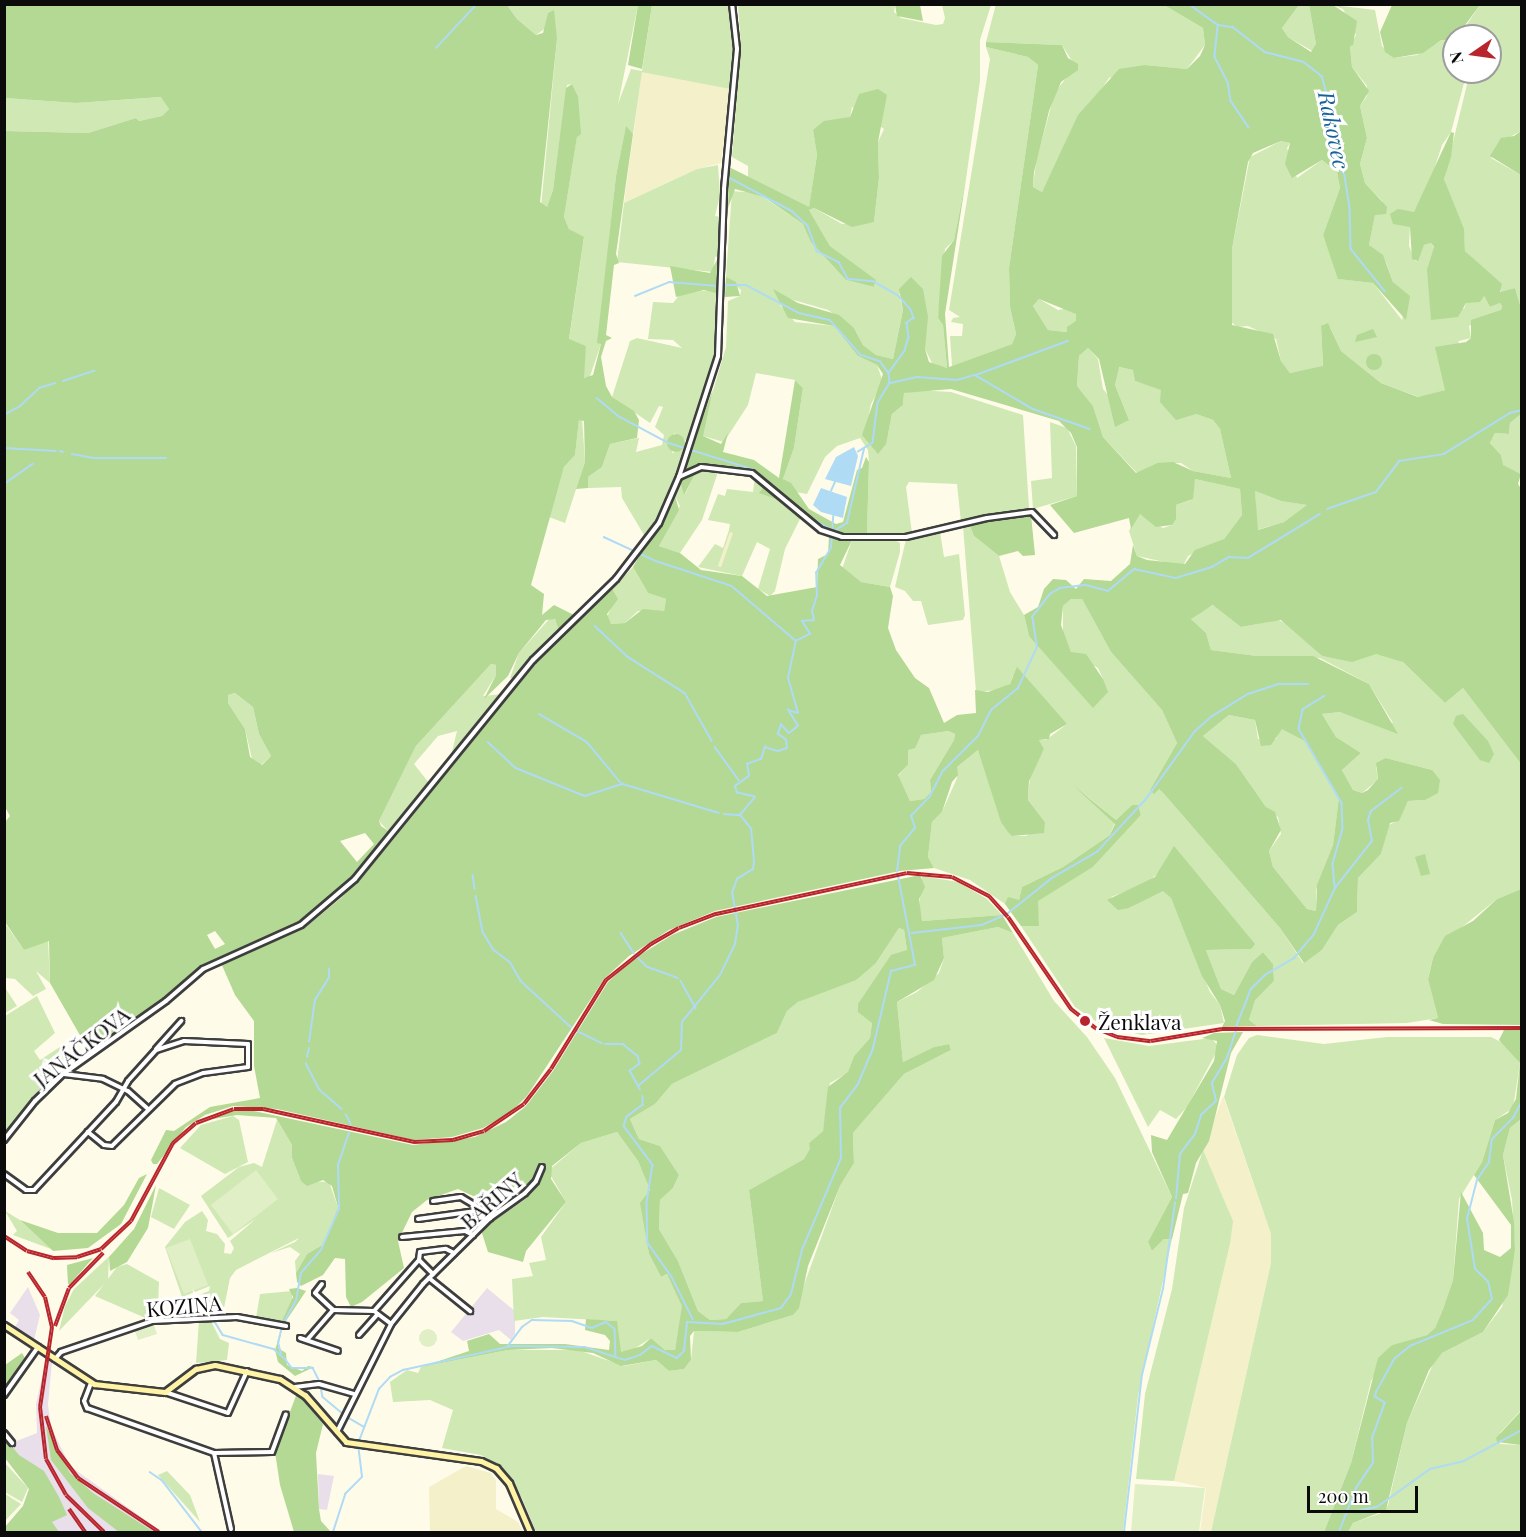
<!DOCTYPE html>
<meta charset="utf-8">
<style>
body{margin:0}
#map{position:relative;width:1526px;height:1537px;overflow:hidden;background:#fffbe9;font-family:"Playfair Display",serif}
div>[style]{position:absolute}
.industrial>*{inset:0;background:#e9dfea}
.farmland>*{inset:0;background:#f4f0ca}
.green>*{inset:0;background:#cfe8b4}
.forest>*{inset:0;background:#b3d994}
.round{border-radius:50%}
.pitch>*{inset:0;background:#e1efc6}
.water>*{inset:0;background:#afdbf5}
.stream>*{height:1.5px;margin:-0.75px;padding:0 0.75px;transform-origin:0.75px;border-radius:0.75px;background:#afdbf5}
.roads{filter:drop-shadow(2px 0 #3e3e3e) drop-shadow(-2px 0 #3e3e3e) drop-shadow(0 2px #3e3e3e) drop-shadow(0 -2px #3e3e3e)}
.minor>*{height:4px;margin:-2px;padding:0 2px;transform-origin:2px;border-radius:2px;background:#fff}
.secondary>*{height:5px;margin:-2.5px;padding:0 2.5px;transform-origin:2.5px;border-radius:2.5px;background:#fff4a5}
.rail>*{height:4px;margin-top:-2px;transform-origin:0;background:repeating-linear-gradient(90deg,#fff 0 4.5px,#b9252c 0 9px);box-sizing:border-box;border-block:2px solid #b9252c}
.dots>*{width:16px;height:16px;translate:-50% -50%;box-sizing:border-box;border:3px solid #fff;border-radius:50%}
span{translate:-50% -50%;white-space:nowrap;text-align:center;line-height:1.15;-webkit-text-stroke:6px #fff;paint-order:stroke}
.poi-label{font-size:21px;color:#0b0b0b}
.left{translate:0 -50%;text-align:left}
.street-label{font-size:21px;color:#0b0b0b}
.water-label{font-size:22px;color:#16629b;font-style:italic}
.frame{position:absolute;inset:0;border:6px solid #0b0b0b;pointer-events:none}
.north{position:absolute;left:1442px;top:24px;width:60px;height:60px;box-sizing:border-box;background:#fff;border:2px solid #9d9d9d;border-radius:50%;rotate:257deg;font-size:16px;font-weight:700;line-height:24px;text-align:center;color:#0b0b0b}
.north::after{content:'';display:block;margin:auto;width:21px;height:27px;background:#b9252c;clip-path:polygon(50% 0,100% 100%,50% 72%,0 100%)}
.scale{position:absolute;left:1307px;top:1486px;width:111px;height:27px;box-sizing:border-box;border:3px solid #0b0b0b;border-top:0;padding-left:8px;font-size:18px;line-height:21px;white-space:nowrap;color:#0b0b0b;-webkit-text-stroke:4px #fff;paint-order:stroke}
</style>
<div id="map">
<div class="industrial">
<div style="clip-path:polygon(28px 1287px,40px 1315px,34px 1340px,15px 1327px,19px 1320px,10px 1313px)"></div>
<div style="clip-path:polygon(487px 1288px,515px 1311px,515px 1334px,511px 1340px,499px 1330px,463px 1341px,451px 1332px)"></div>
<div style="clip-path:polygon(46px 1359px,52px 1362px,48px 1405px,51px 1427px,70px 1466px,162px 1532px,5px 1532px,5px 1527px,23px 1506px,29px 1489px,5px 1458px,4px 1446px,37px 1433px,36px 1404px)"></div>
<div style="clip-path:polygon(318px 1474px,334px 1476px,327px 1510px,319px 1509px)"></div>
</div>
<div class="farmland">
<div style="clip-path:polygon(642px 71px,730px 89px,721px 163px,697px 169px,624px 203px)"></div>
<div style="clip-path:polygon(730px 531px,734px 532px,721px 567px,718px 566px)"></div>
<div style="clip-path:polygon(1223px 1096px,1271px 1234px,1271px 1263px,1211px 1532px,1200px 1532px,1206px 1488px,1174px 1481px,1230px 1244px,1229px 1211px,1203px 1151px)"></div>
<div style="clip-path:polygon(466px 1466px,491px 1473px,496px 1481px,496px 1509px,518px 1522px,523px 1532px,430px 1532px,429px 1487px)"></div>
</div>
<div class="green">
<div style="clip-path:polygon(996px 4px,1164px 5px,1203px 28px,1205px 45px,1187px 69px,1145px 65px,1109px 78px,1064px 147px,1042px 192px,1033px 187px,1036px 162px,1055px 92px,1071px 72px,1072px 61px,1062px 45px,986px 42px)"></div>
<div style="clip-path:polygon(507px 5px,638px 5px,618px 104px,631px 69px,642px 71px,652px 5px,729px 5px,732px 15px,734px 53px,730px 89px,642px 72px,633px 134px,626px 127px,616px 176px,598px 342px,601px 344px,589px 379px,582px 377px,586px 346px,569px 340px,584px 238px,569px 229px,564px 217px,578px 130px,578px 96px,572px 84px,567px 85px,553px 190px,547px 207px,541px 207px,557px 39px,548px 13px,547px 27px,536px 35px,517px 19px)"></div>
<div style="clip-path:polygon(738px 5px,895px 5px,894px 12px,901px 18px,936px 25px,943px 24px,945px 18px,942px 5px,991px 5px,980px 40px,980px 81px,966px 179px,954px 240px,945px 249px,938px 318px,943px 325px,947px 368px,933px 365px,925px 349px,923px 290px,899px 294px,903px 310px,893px 359px,876px 355px,863px 345px,854px 328px,828px 310px,790px 299px,780px 305px,795px 322px,834px 326px,858px 356px,877px 365px,883px 382px,871px 404px,866px 429px,888px 433px,892px 414px,903px 405px,904px 393px,915px 390px,951px 392px,1023px 415px,1029px 508px,961px 522px,957px 484px,909px 482px,906px 487px,912px 533px,867px 535px,869px 462px,868px 450px,860px 438px,837px 446px,825px 457px,807px 494px,795px 492px,783px 479px,794px 448px,803px 388px,795px 380px,756px 373px,748px 405px,724px 442px,703px 436px,702px 428px,726px 347px,728px 301px,740px 296px,741px 290px,726px 277px,732px 191px,757px 193px,803px 224px,814px 245px,846px 280px,874px 287px,876px 281px,830px 246px,809px 210px,814px 208px,842px 224px,874px 222px,879px 178px,878px 142px,884px 129px,852px 107px,850px 117px,813px 130px,817px 155px,809px 208px,748px 179px,748px 166px,732px 157px,741px 46px)"></div>
<div style="clip-path:polygon(1299px 5px,1309px 5px,1316px 44px,1314px 52px,1288px 37px,1282px 28px)"></div>
<div style="clip-path:polygon(1333px 5px,1375px 10px,1382px 46px,1394px 58px,1417px 55px,1441px 40px,1454px 40px,1454px 72px,1467px 72px,1451px 132px,1442px 145px,1429px 185px,1414px 212px,1400px 225px,1410px 226px,1409px 246px,1416px 262px,1424px 245px,1431px 243px,1434px 248px,1427px 269px,1464px 309px,1466px 303px,1484px 296px,1490px 307px,1500px 303px,1502px 306px,1501px 310px,1469px 326px,1471px 338px,1459px 341px,1445px 390px,1419px 397px,1381px 383px,1341px 351px,1330px 327px,1321px 326px,1323px 367px,1290px 373px,1281px 361px,1276px 339px,1248px 326px,1237px 327px,1230px 321px,1232px 249px,1250px 157px,1281px 141px,1290px 143px,1287px 148px,1297px 178px,1322px 160px,1337px 172px,1340px 188px,1323px 235px,1339px 279px,1373px 283px,1402px 320px,1407px 294px,1393px 282px,1386px 262px,1369px 245px,1375px 214px,1382px 213px,1382px 201px,1365px 183px,1360px 164px,1367px 138px,1360px 106px,1367px 96px,1367px 86px,1352px 67px,1350px 46px,1356px 35px,1343px 9px)"></div>
<div style="clip-path:polygon(1480px 5px,1521px 5px,1521px 131px,1508px 138px,1491px 158px,1521px 175px,1521px 308px,1515px 288px,1501px 292px,1496px 280px,1465px 251px,1464px 233px,1444px 179px,1470px 72px,1490px 72px,1490px 36px,1459px 36px)"></div>
<div style="clip-path:polygon(986px 47px,1028px 57px,1038px 65px,1009px 268px,1010px 307px,1016px 334px,1012px 344px,952px 366px,950px 336px,962px 336px,963px 324px,951px 322px,953px 318px,960px 317px,949px 310px,990px 59px)"></div>
<div style="clip-path:polygon(162px 97px,169px 109px,162px 116px,139px 121px,136px 118px,88px 133px,5px 131px,5px 98px,76px 103px)"></div>
<div style="clip-path:polygon(718px 165px,720px 195px,715px 216px,721px 217px,719px 256px,715px 257px,713px 272px,617px 262px,624px 203px,697px 169px)"></div>
<div style="clip-path:polygon(712px 290px,716px 293px,714px 362px,687px 441px,674px 433px,672px 453px,684px 449px,662px 511px,644px 535px,622px 498px,621px 487px,588px 488px,585px 485px,588px 477px,602px 467px,610px 444px,639px 438px,636px 452px,662px 445px,664px 435px,655px 427px,663px 407px,659px 406px,650px 423px,612px 397px,630px 341px,637px 338px,682px 348px,673px 340px,648px 339px,653px 302px,673px 303px,681px 293px)"></div>
<div style="clip-path:polygon(1039px 299px,1058px 310px,1069px 308px,1076px 314px,1076px 322px,1068px 332px,1048px 330px,1033px 306px)"></div>
<div style="clip-path:polygon(1088px 348px,1098px 359px,1103px 389px,1129px 420px,1115px 385px,1118px 367px,1134px 370px,1135px 381px,1160px 389px,1196px 414px,1213px 420px,1220px 429px,1231px 478px,1193px 471px,1181px 463px,1157px 463px,1137px 473px,1103px 437px,1093px 406px,1077px 386px,1079px 356px)"></div>
<div style="clip-path:polygon(1521px 414px,1521px 474px,1502px 465px,1501px 455px,1490px 443px,1495px 433px,1509px 434px,1510px 423px)"></div>
<div style="clip-path:polygon(582px 418px,585px 462px,565px 523px,549px 517px,564px 467px,575px 455px,579px 420px)"></div>
<div style="clip-path:polygon(1050px 422px,1067px 428px,1076px 446px,1077px 496px,1033px 509px,1031px 481px,1052px 478px)"></div>
<div style="clip-path:polygon(703px 469px,718px 472px,702px 520px,680px 553px,659px 546px,680px 506px,675px 496px,680px 481px,685px 494px,694px 476px)"></div>
<div style="clip-path:polygon(evenodd,755px 477px,766px 482px,760px 491px,780px 499px,801px 517px,785px 549px,775px 591px,770px 596px,758px 589px,770px 549px,757px 542px,742px 576px,698px 567px,715px 544px,723px 548px,729px 530px,730px 524px,708px 520px,718px 494px,725px 496px,727px 489px,753px 492px,755px 477px,730px 532px,733px 533px,721px 567px,718px 566px,730px 532px)"></div>
<div style="clip-path:polygon(1195px 479px,1240px 489px,1242px 515px,1224px 539px,1188px 556px,1183px 566px,1137px 556px,1129px 531px,1137px 516px,1140px 514px,1163px 528px,1172px 525px,1176px 505px,1191px 500px)"></div>
<div style="clip-path:polygon(1255px 491px,1281px 501px,1308px 505px,1284px 522px,1257px 530px)"></div>
<div style="clip-path:polygon(963px 526px,970px 526px,974px 536px,999px 556px,1010px 592px,1024px 615px,1029px 636px,1103px 679px,1098px 668px,1071px 652px,1063px 635px,1063px 606px,1071px 599px,1082px 599px,1111px 652px,1162px 710px,1177px 743px,1150px 790px,1158px 788px,1165px 795px,1280px 928px,1303px 963px,1322px 950px,1338px 925px,1357px 912px,1358px 878px,1381px 854px,1389px 825px,1399px 820px,1408px 801px,1425px 800px,1432px 770px,1386px 758px,1376px 767px,1378px 780px,1362px 793px,1353px 790px,1342px 770px,1361px 753px,1336px 737px,1322px 714px,1340px 712px,1393px 723px,1369px 684px,1320px 658px,1257px 656px,1211px 650px,1206px 633px,1191px 619px,1193px 616px,1214px 605px,1241px 627px,1278px 620px,1286px 623px,1322px 656px,1351px 661px,1368px 653px,1390px 656px,1403px 662px,1445px 703px,1463px 688px,1521px 764px,1521px 889px,1497px 899px,1452px 935px,1433px 958px,1428px 978px,1438px 1018px,1407px 1023px,1257px 1026px,1249px 1020px,1255px 999px,1274px 981px,1273px 964px,1263px 952px,1252px 962px,1234px 995px,1221px 989px,1206px 950px,1251px 949px,1160px 872px,1145px 884px,1111px 897px,1129px 908px,1163px 890px,1171px 898px,1210px 992px,1220px 1005px,1224px 1023px,1142px 1035px,1100px 1024px,1075px 1007px,1021px 926px,1039px 926px,1037px 901px,1093px 867px,1141px 815px,1138px 805px,1132px 805px,1116px 820px,1082px 792px,1115px 822px,1110px 835px,1063px 867px,1022px 887px,1019px 900px,1005px 904px,970px 880px,934px 868px,928px 857px,932px 822px,942px 812px,957px 778px,957px 767px,978px 750px,1013px 836px,1026px 836px,1045px 822px,1028px 800px,1030px 776px,1044px 749px,1039px 740px,1046px 740px,1067px 724px,1013px 676px,1010px 684px,998px 690px,976px 692px)"></div>
<div style="clip-path:polygon(940px 532px,944px 557px,959px 554px,965px 615px,963px 620px,928px 625px,921px 601px,913px 601px,905px 591px,895px 587px,906px 539px)"></div>
<div style="clip-path:polygon(893px 539px,900px 543px,900px 552px,890px 587px,861px 582px,842px 569px,852px 540px)"></div>
<div style="clip-path:polygon(633px 567px,648px 593px,666px 599px,664px 611px,638px 611px,625px 623px,611px 624px,607px 617px,614px 601px,612px 589px)"></div>
<div style="clip-path:polygon(551px 617px,558px 622px,559px 630px,516px 679px,510px 678px,519px 653px)"></div>
<div style="clip-path:polygon(491px 664px,496px 665px,496px 675px,483px 696px,503px 694px,456px 753px,452px 752px,457px 731px,438px 736px,414px 764px,429px 783px,425px 792px,388px 831px,379px 821px,416px 746px)"></div>
<div style="clip-path:polygon(235px 693px,253px 707px,259px 734px,271px 756px,261px 765px,253px 763px,245px 729px,228px 703px,228px 695px)"></div>
<div style="clip-path:polygon(1229px 715px,1255px 720px,1258px 739px,1276px 739px,1280px 729px,1285px 729px,1305px 741px,1339px 797px,1333px 845px,1316px 890px,1316px 911px,1307px 909px,1273px 867px,1269px 851px,1281px 834px,1278px 817px,1266px 807px,1236px 764px,1203px 736px)"></div>
<div style="clip-path:polygon(948px 731px,955px 734px,954px 740px,930px 780px,931px 792px,924px 799px,910px 801px,898px 776px,908px 765px,908px 750px,921px 735px)"></div>
<div style="clip-path:polygon(922px 876px,958px 882px,987px 899px,1002px 915px,922px 921px,919px 906px)"></div>
<div style="clip-path:polygon(4px 922px,24px 950px,48px 940px,50px 983px,36px 971px,46px 989px,33px 996px,15px 979px,5px 978px)"></div>
<div style="clip-path:polygon(998px 927px,1013px 933px,1054px 1001px,1087px 1037px,1115px 1078px,1172px 1197px,1148px 1242px,1152px 1251px,1164px 1239px,1172px 1239px,1138px 1396px,1123px 1532px,536px 1532px,522px 1498px,501px 1467px,481px 1455px,442px 1448px,453px 1410px,430px 1400px,393px 1402px,390px 1382px,407px 1370px,418px 1373px,421px 1367px,508px 1350px,578px 1350px,624px 1366px,656px 1360px,669px 1371px,684px 1369px,691px 1360px,694px 1331px,738px 1332px,793px 1315px,840px 1186px,854px 1163px,853px 1133px,904px 1074px,951px 1050px,949px 1044px,934px 1047px,903px 1062px,897px 1002px,917px 992px,939px 973px,944px 958px,942px 938px)"></div>
<div style="clip-path:polygon(899px 928px,904px 930px,907px 950px,888px 963px,862px 1000px,872px 1023px,870px 1038px,854px 1056px,848px 1073px,830px 1083px,823px 1131px,809px 1143px,811px 1149px,804px 1159px,749px 1190px,763px 1301px,741px 1303px,726px 1319px,710px 1320px,698px 1311px,678px 1261px,659px 1229px,660px 1200px,673px 1188px,679px 1175px,660px 1146px,639px 1139px,630px 1119px,655px 1104px,672px 1084px,777px 1033px,787px 1011px,798px 1002px,856px 977px,876px 963px)"></div>
<div style="clip-path:polygon(4px 986px,17px 1006px,5px 1013px,4px 1013px)"></div>
<div style="clip-path:polygon(37px 996px,55px 1033px,34px 1051px,40px 1060px,63px 1045px,74px 1061px,41px 1090px,5px 1136px,5px 1016px)"></div>
<div style="clip-path:polygon(1257px 1035px,1324px 1044px,1387px 1037px,1491px 1037px,1505px 1044px,1520px 1063px,1513px 1108px,1495px 1120px,1482px 1162px,1459px 1199px,1453px 1280px,1443px 1309px,1435px 1328px,1427px 1335px,1392px 1345px,1371px 1381px,1351px 1463px,1324px 1532px,1211px 1532px,1271px 1263px,1271px 1234px,1224px 1097px,1237px 1055px,1249px 1038px)"></div>
<div style="clip-path:polygon(1104px 1038px,1149px 1046px,1211px 1038px,1219px 1047px,1187px 1107px,1176px 1119px,1160px 1110px,1148px 1127px)"></div>
<div style="clip-path:polygon(233px 1116px,239px 1120px,248px 1162px,225px 1174px,180px 1148px,201px 1125px)"></div>
<div style="clip-path:polygon(1521px 1119px,1521px 1410px,1500px 1433px,1500px 1444px,1521px 1445px,1521px 1532px,1348px 1532px,1353px 1523px,1384px 1512px,1388px 1505px,1407px 1423px,1434px 1362px,1442px 1353px,1483px 1332px,1502px 1307px,1515px 1250px,1512px 1200px,1503px 1155px,1510px 1128px)"></div>
<div style="clip-path:polygon(277px 1120px,292px 1145px,292px 1158px,301px 1181px,329px 1182px,338px 1207px,324px 1244px,307px 1254px,296px 1273px,295px 1261px,300px 1254px,290px 1247px,271px 1253px,295px 1242px,299px 1238px,236px 1270px,230px 1278px,223px 1313px,212px 1315px,199px 1295px,209px 1291px,210px 1286px,182px 1297px,165px 1247px,185px 1222px,202px 1211px,208px 1220px,206px 1231px,217px 1234px,225px 1244px,224px 1253px,231px 1254px,234px 1248px,230px 1241px,257px 1218px,228px 1238px,201px 1196px,239px 1167px,254px 1163px,262px 1167px)"></div>
<div style="clip-path:polygon(617px 1132px,638px 1161px,650px 1190px,641px 1203px,649px 1254px,661px 1277px,667px 1274px,683px 1306px,675px 1350px,665px 1350px,651px 1338px,626px 1354px,620px 1352px,616px 1321px,543px 1317px,514px 1321px,512px 1279px,533px 1276px,529px 1263px,546px 1260px,541px 1237px,566px 1202px,548px 1171px,581px 1143px)"></div>
<div style="clip-path:polygon(1203px 1150px,1233px 1221px,1230px 1244px,1174px 1481px,1136px 1479px,1145px 1394px,1172px 1289px,1184px 1208px)"></div>
<div style="clip-path:polygon(159px 1188px,190px 1205px,174px 1229px,151px 1217px)"></div>
<div style="clip-path:polygon(5px 1211px,20px 1220px,51px 1249px,13px 1235px,17px 1231px)"></div>
<div style="clip-path:polygon(115px 1251px,109px 1257px,108px 1280px,59px 1331px,65px 1306px,74px 1289px)"></div>
<div style="clip-path:polygon(127px 1264px,159px 1282px,158px 1304px,150px 1320px,95px 1296px,117px 1267px)"></div>
<div style="clip-path:polygon(292px 1291px,292px 1301px,281px 1323px,256px 1318px,260px 1294px)"></div>
<div style="clip-path:polygon(199px 1321px,211px 1321px,220px 1339px,229px 1343px,227px 1360px,196px 1363px)"></div>
<div style="clip-path:polygon(4px 1462px,28px 1488px,22px 1502px,5px 1492px)"></div>
<div style="clip-path:polygon(167px 1471px,190px 1495px,200px 1522px,158px 1475px)"></div>
<div style="clip-path:polygon(5px 1494px,21px 1504px,5px 1521px)"></div>
</div>
<div class="forest">
<div style="clip-path:polygon(evenodd,5px 5px,507px 5px,517px 19px,536px 35px,543px 33px,548px 13px,554px 10px,557px 39px,540px 202px,547px 207px,553px 190px,566px 88px,572px 84px,578px 96px,581px 134px,577px 137px,564px 217px,569px 229px,584px 237px,569px 339px,586px 346px,584px 378px,593px 375px,601px 344px,597px 343px,616px 176px,626px 126px,633px 134px,616px 254px,619px 263px,614px 265px,606px 335px,612px 338px,606px 341px,601px 357px,606px 386px,612px 397px,634px 411px,639px 420px,637px 438px,610px 444px,602px 467px,588px 477px,588px 488px,576px 489px,585px 462px,584px 421px,579px 420px,575px 455px,564px 467px,531px 585px,544px 594px,542px 615px,554px 605px,574px 615px,559px 630px,555px 619px,546px 620px,519px 653px,508px 676px,484px 699px,496px 675px,496px 665px,491px 664px,416px 746px,379px 821px,381px 826px,388px 831px,415px 799px,421px 797px,354px 874px,305px 921px,206px 966px,163px 1001px,89px 1051px,50px 983px,49px 941px,24px 950px,5px 922px,5px 822px,10px 816px,5px 807px,5px 131px,88px 133px,136px 118px,139px 121px,162px 116px,169px 109px,161px 97px,76px 103px,5px 98px,5px 5px,235px 693px,253px 707px,259px 734px,271px 756px,262px 765px,250px 757px,245px 729px,228px 703px,228px 695px,235px 693px,5px 5px,365px 833px,374px 844px,357px 862px,340px 841px,365px 833px,5px 5px,215px 931px,225px 944px,215px 949px,207px 935px,215px 931px)"></div>
<div style="clip-path:polygon(638px 5px,652px 5px,642px 69px,628px 65px)"></div>
<div style="clip-path:polygon(895px 5px,920px 5px,923px 21px,897px 16px)"></div>
<div style="clip-path:polygon(evenodd,1164px 5px,1299px 5px,1282px 28px,1288px 37px,1311px 52px,1316px 44px,1309px 5px,1333px 5px,1357px 21px,1353px 45px,1350px 46px,1352px 67px,1369px 91px,1360px 106px,1367px 138px,1360px 164px,1365px 183px,1387px 207px,1386px 214px,1375px 215px,1369px 245px,1383px 255px,1393px 282px,1410px 296px,1406px 320px,1373px 283px,1338px 279px,1323px 235px,1340px 188px,1337px 172px,1322px 160px,1292px 178px,1285px 164px,1290px 143px,1281px 141px,1253px 153px,1248px 162px,1232px 249px,1232px 325px,1273px 334px,1281px 361px,1290px 373px,1323px 366px,1321px 326px,1328px 323px,1341px 351px,1381px 383px,1418px 397px,1445px 390px,1435px 347px,1466px 342px,1471px 338px,1471px 320px,1501px 310px,1502px 306px,1500px 303px,1490px 307px,1484px 296px,1480px 302px,1466px 303px,1458px 317px,1431px 320px,1427px 269px,1434px 247px,1431px 243px,1424px 245px,1418px 261px,1412px 259px,1410px 227px,1393px 224px,1390px 214px,1398px 209px,1414px 212px,1451px 132px,1454px 133px,1451px 157px,1444px 179px,1464px 229px,1465px 251px,1502px 284px,1500px 292px,1515px 288px,1521px 308px,1521px 414px,1510px 423px,1509px 434px,1495px 433px,1490px 443px,1501px 455px,1503px 465px,1521px 474px,1518px 484px,1522px 490px,1521px 764px,1463px 688px,1445px 703px,1403px 662px,1376px 654px,1352px 662px,1322px 656px,1281px 620px,1241px 627px,1213px 605px,1191px 619px,1206px 633px,1211px 650px,1257px 656px,1313px 656px,1369px 684px,1398px 734px,1340px 712px,1322px 714px,1336px 737px,1361px 753px,1342px 770px,1353px 790px,1362px 793px,1368px 790px,1378px 779px,1376px 763px,1386px 758px,1432px 770px,1440px 780px,1438px 793px,1425px 800px,1408px 801px,1399px 821px,1390px 823px,1381px 854px,1358px 878px,1357px 912px,1338px 925px,1322px 950px,1304px 963px,1280px 928px,1165px 795px,1159px 789px,1154px 794px,1150px 790px,1177px 743px,1162px 710px,1111px 652px,1082px 599px,1071px 599px,1063px 606px,1061px 625px,1071px 652px,1086px 654px,1103px 679px,1108px 692px,1093px 708px,1029px 636px,1024px 615px,1038px 607px,1044px 589px,1053px 579px,1066px 580px,1076px 589px,1084px 579px,1111px 581px,1130px 564px,1133px 545px,1137px 556px,1147px 560px,1185px 564px,1195px 550px,1224px 539px,1242px 515px,1240px 489px,1195px 479px,1193px 499px,1176px 505px,1176px 519px,1172px 525px,1156px 527px,1140px 514px,1131px 529px,1129px 518px,1074px 533px,1050px 505px,1077px 496px,1077px 447px,1071px 433px,1059px 421px,951px 389px,904px 393px,903px 405px,892px 414px,886px 444px,878px 454px,862px 435px,883px 374px,877px 365px,858px 356px,834px 326px,788px 318px,773px 289px,798px 303px,839px 315px,854px 328px,863px 345px,876px 355px,893px 359px,903px 310px,899px 289px,911px 277px,923px 289px,928px 317px,925px 349px,929px 362px,947px 368px,943px 325px,938px 318px,942px 256px,954px 240px,966px 179px,945px 314px,949px 367px,1012px 344px,1016px 334px,1010px 307px,1009px 268px,1038px 65px,1028px 57px,986px 47px,986px 42px,1062px 45px,1068px 58px,1078px 64px,1078px 70px,1061px 82px,1049px 111px,1034px 172px,1033px 187px,1042px 192px,1078px 115px,1119px 69px,1145px 65px,1187px 69px,1200px 56px,1205px 45px,1203px 28px,1164px 5px,1039px 299px,1076px 314px,1076px 321px,1067px 327px,1067px 332px,1048px 330px,1033px 306px,1039px 299px,1164px 5px,1088px 348px,1099px 359px,1115px 427px,1129px 420px,1115px 385px,1119px 367px,1133px 370px,1135px 381px,1161px 390px,1160px 402px,1176px 420px,1196px 414px,1213px 420px,1220px 429px,1231px 478px,1193px 471px,1173px 462px,1157px 463px,1136px 473px,1103px 437px,1093px 406px,1077px 386px,1079px 356px,1088px 348px,1164px 5px,1255px 491px,1281px 501px,1307px 505px,1284px 522px,1258px 530px,1255px 491px,1164px 5px,1229px 715px,1255px 720px,1261px 746px,1271px 745px,1282px 729px,1305px 741px,1339px 797px,1333px 845px,1317px 885px,1316px 911px,1307px 909px,1273px 867px,1269px 851px,1281px 830px,1275px 812px,1266px 807px,1236px 764px,1203px 736px,1229px 715px)"></div>
<div style="clip-path:polygon(1392px 5px,1392px 4px,1480px 5px,1454px 40px,1441px 40px,1423px 53px,1394px 58px,1385px 52px,1380px 32px)"></div>
<div style="clip-path:polygon(878px 89px,887px 95px,878px 142px,879px 178px,874px 222px,852px 227px,814px 208px,809px 210px,830px 246px,876px 280px,874px 287px,846px 280px,811px 242px,803px 224px,764px 197px,735px 189px,728px 208px,729px 167px,809px 207px,817px 155px,813px 130px,824px 121px,850px 117px,859px 94px)"></div>
<div style="clip-path:polygon(1521px 131px,1522px 175px,1521px 175px,1490px 156px,1501px 138px,1514px 136px)"></div>
<div style="clip-path:polygon(719px 256px,716px 293px,704px 290px,676px 297px,670px 266px,710px 273px)"></div>
<div style="clip-path:polygon(726px 277px,736px 282px,740px 296px,725px 297px)"></div>
<div style="clip-path:polygon(1373px 329px,1377px 337px,1355px 342px,1357px 335px)"></div>
<div class="round" style="left:1366px;top:354px;width:16px;height:16px"></div>
<div style="clip-path:polygon(evenodd,795px 380px,803px 388px,794px 448px,783px 479px,791px 483px,809px 509px,836px 524px,843px 522px,857px 470px,862px 468px,866px 457px,869px 462px,867px 535px,865px 539px,852px 540px,840px 565px,861px 582px,890px 587px,893px 596px,888px 628px,896px 650px,915px 678px,929px 688px,944px 723px,957px 715px,976px 713px,975px 690px,988px 692px,1010px 684px,1017px 667px,1067px 724px,1050px 734px,1049px 739px,1039px 740px,1044px 749px,1029px 781px,1028px 800px,1045px 822px,1044px 833px,1012px 836px,1008px 832px,1001px 822px,978px 750px,957px 767px,958px 775px,952px 782px,942px 812px,932px 822px,928px 857px,934px 868px,900px 871px,715px 911px,669px 930px,629px 956px,604px 979px,527px 1096px,510px 1113px,483px 1128px,452px 1137px,414px 1140px,277px 1109px,233px 1106px,205px 1115px,186px 1127px,157px 1164px,153px 1164px,151px 1160px,166px 1130px,174px 1131px,210px 1107px,260px 1098px,254px 1066px,254px 1021px,235px 995px,221px 963px,307px 926px,341px 898px,392px 841px,535px 662px,612px 589px,618px 599px,607px 614px,611px 624px,625px 623px,643px 609px,664px 611px,666px 599px,648px 593px,633px 567px,675px 496px,679px 510px,659px 546px,680px 553px,701px 570px,742px 576px,767px 596px,817px 587px,818px 559px,828px 554px,829px 537px,787px 503px,759px 493px,766px 482px,753px 476px,703px 469px,694px 476px,684px 495px,680px 481px,713px 389px,703px 436px,721px 444px,728px 433px,723px 452px,754px 460px,779px 478px,795px 380px,948px 731px,955px 734px,954px 740px,930px 780px,931px 792px,924px 799px,910px 801px,898px 775px,908px 765px,908px 750px,915px 748px,921px 735px,948px 731px)"></div>
<div class="round" style="left:667px;top:434px;width:18px;height:18px"></div>
<div style="clip-path:polygon(1013px 514px,1031px 515px,1035px 555px,1023px 556px,1018px 551px,999px 556px,974px 536px,970px 526px,964px 526px)"></div>
<div style="clip-path:polygon(1463px 714px,1488px 741px,1494px 754px,1489px 763px,1480px 760px,1453px 724px,1456px 716px)"></div>
<div style="clip-path:polygon(1074px 786px,1116px 820px,1132px 805px,1138px 805px,1141px 815px,1093px 867px,1038px 901px,1039px 926px,1021px 926px,1005px 904px,1008px 897px,1019px 900px,1022px 887px,1063px 867px,1110px 835px,1115px 824px)"></div>
<div style="clip-path:polygon(1174px 846px,1255px 944px,1251px 949px,1206px 950px,1221px 989px,1234px 995px,1252px 962px,1263px 952px,1273px 964px,1274px 981px,1255px 1000px,1249px 1020px,1257px 1026px,1222px 1027px,1225px 1021px,1220px 1005px,1202px 976px,1171px 898px,1163px 891px,1129px 908px,1118px 910px,1107px 900px,1155px 877px)"></div>
<div style="clip-path:polygon(1425px 854px,1430px 874px,1421px 876px,1415px 857px)"></div>
<div style="clip-path:polygon(evenodd,920px 875px,925px 887px,919px 899px,922px 921px,1002px 915px,1013px 933px,998px 927px,942px 938px,944px 958px,934px 980px,897px 1002px,903px 1062px,934px 1047px,949px 1044px,951px 1050px,904px 1074px,853px 1133px,854px 1163px,840px 1186px,808px 1266px,799px 1308px,793px 1315px,738px 1332px,694px 1331px,690px 1336px,691px 1360px,684px 1369px,669px 1371px,656px 1360px,621px 1366px,593px 1353px,552px 1348px,508px 1350px,421px 1367px,469px 1351px,467px 1341px,489px 1334px,500px 1344px,565px 1344px,609px 1350px,610px 1341px,605px 1335px,585px 1330px,586px 1319px,617px 1321px,621px 1352px,642px 1346px,651px 1338px,665px 1350px,675px 1350px,682px 1306px,667px 1274px,661px 1277px,649px 1254px,640px 1203px,650px 1190px,638px 1161px,617px 1132px,581px 1143px,552px 1166px,551px 1179px,566px 1202px,526px 1251px,523px 1262px,488px 1252px,481px 1230px,527px 1198px,525px 1193px,503px 1187px,482px 1200px,458px 1189px,427px 1200px,412px 1212px,398px 1241px,404px 1268px,362px 1302px,351px 1307px,346px 1297px,345px 1259px,335px 1258px,323px 1275px,301px 1286px,297px 1282px,296px 1273px,307px 1254px,324px 1244px,338px 1207px,332px 1186px,323px 1180px,307px 1186px,301px 1181px,292px 1158px,292px 1145px,276px 1118px,237px 1115px,207px 1120px,234px 1111px,254px 1111px,413px 1145px,475px 1137px,506px 1122px,526px 1106px,553px 1071px,608px 982px,632px 960px,672px 935px,716px 917px,920px 875px,899px 928px,904px 930px,907px 950px,891px 955px,858px 1004px,858px 1012px,872px 1023px,870px 1038px,854px 1056px,848px 1072px,828px 1087px,823px 1131px,809px 1143px,810px 1149px,804px 1159px,749px 1190px,763px 1301px,741px 1303px,726px 1319px,710px 1320px,698px 1311px,678px 1261px,659px 1229px,660px 1200px,673px 1188px,679px 1175px,660px 1146px,639px 1139px,630px 1119px,655px 1104px,672px 1084px,777px 1033px,787px 1011px,798px 1002px,856px 980px,876px 963px,899px 928px)"></div>
<div style="clip-path:polygon(1521px 889px,1521px 1025px,1443px 1024px,1429px 1020px,1438px 1018px,1428px 979px,1433px 958px,1445px 936px,1473px 921px,1497px 899px)"></div>
<div style="clip-path:polygon(1504px 1030px,1522px 1030px,1521px 1119px,1510px 1128px,1503px 1155px,1514px 1222px,1515px 1250px,1508px 1295px,1483px 1332px,1442px 1353px,1429px 1370px,1407px 1423px,1386px 1510px,1353px 1523px,1348px 1532px,1324px 1532px,1351px 1463px,1378px 1358px,1392px 1345px,1427px 1335px,1435px 1328px,1443px 1309px,1453px 1280px,1461px 1192px,1483px 1233px,1484px 1250px,1500px 1257px,1511px 1248px,1511px 1225px,1474px 1175px,1482px 1162px,1495px 1120px,1508px 1113px,1516px 1099px,1520px 1063px,1499px 1040px)"></div>
<div style="clip-path:polygon(1243px 1032px,1231px 1053px,1209px 1141px,1196px 1163px,1188px 1193px,1183px 1194px,1172px 1239px,1164px 1239px,1152px 1251px,1148px 1242px,1172px 1197px,1152px 1152px,1151px 1135px,1167px 1140px,1214px 1061px,1217px 1041px,1202px 1038px,1214px 1033px)"></div>
<div style="clip-path:polygon(147px 1174px,121px 1224px,88px 1248px,53px 1251px,20px 1220px,58px 1233px,97px 1233px,124px 1205px,139px 1178px)"></div>
<div style="clip-path:polygon(156px 1185px,148px 1228px,127px 1262px,110px 1271px,109px 1257px,134px 1229px)"></div>
<div style="clip-path:polygon(93px 1258px,70px 1284px,68px 1284px,67px 1265px)"></div>
<div style="clip-path:polygon(297px 1288px,306px 1291px,284px 1324px,281px 1323px,293px 1297px,289px 1289px)"></div>
<div style="clip-path:polygon(282px 1328px,278px 1348px,286px 1353px,287px 1365px,302px 1371px,308px 1366px,314px 1367px,295px 1376px,278px 1362px,275px 1350px)"></div>
<div style="clip-path:polygon(22px 1353px,25px 1358px,5px 1387px,5px 1365px)"></div>
<div style="clip-path:polygon(297px 1393px,323px 1424px,316px 1453px,319px 1509px,321px 1521px,331px 1532px,294px 1532px,280px 1485px,275px 1452px)"></div>
<div style="clip-path:polygon(1521px 1411px,1521px 1445px,1497px 1442px,1496px 1438px)"></div>
<div style="clip-path:polygon(46px 1426px,70px 1473px,93px 1493px,154px 1532px,119px 1532px,88px 1508px,51px 1460px)"></div>
<div style="clip-path:polygon(5px 1438px,19px 1455px,44px 1471px,59px 1497px,67px 1515px,52px 1522px,59px 1532px,5px 1532px,5px 1527px,23px 1506px,29px 1489px,5px 1458px)"></div>
</div>
<div class="pitch">
<div style="clip-path:polygon(256px 1170px,278px 1199px,233px 1234px,211px 1205px)"></div>
<div style="clip-path:polygon(190px 1239px,208px 1285px,184px 1294px,166px 1248px)"></div>
<div style="clip-path:polygon(154px 1325px,157px 1334px,138px 1340px,135px 1331px)"></div>
<div class="round" style="left:419px;top:1329px;width:18px;height:18px"></div>
<div style="clip-path:polygon(1135px 1484px,1205px 1488px,1199px 1532px,1131px 1532px)"></div>
</div>
<div class="water">
<div style="clip-path:polygon(854px 447px,858px 456px,851px 486px,825px 479px,836px 457px)"></div>
<div style="clip-path:polygon(821px 488px,847px 497px,843px 518px,821px 512px,813px 505px)"></div>
</div>
<div class="stream">
<div style="left:1189px;top:4px;width:36px;rotate:36deg"></div>
<div style="left:1218px;top:25px;width:15px;rotate:8deg"></div>
<div style="left:1233px;top:27px;width:41px;rotate:38deg"></div>
<div style="left:1265px;top:52px;width:40px;rotate:14.4deg"></div>
<div style="left:1304px;top:62px;width:23px;rotate:38deg"></div>
<div style="left:1322px;top:76px;width:44px;rotate:74.1deg"></div>
<div style="left:1334px;top:118px;width:38px;rotate:88deg"></div>
<div style="left:1335px;top:156px;width:22px;rotate:63deg"></div>
<div style="left:1345px;top:176px;width:31px;rotate:81deg"></div>
<div style="left:1350px;top:207px;width:42px;rotate:88.6deg"></div>
<div style="left:1351px;top:249px;width:54px;rotate:51deg"></div>
<div style="left:1218px;top:27px;width:30px;rotate:96deg"></div>
<div style="left:1215px;top:57px;width:28px;rotate:63deg"></div>
<div style="left:1228px;top:82px;width:19px;rotate:81deg"></div>
<div style="left:1231px;top:101px;width:32px;rotate:56deg"></div>
<div style="left:436px;top:48px;width:60px;rotate:-47deg"></div>
<div style="left:728px;top:177px;width:72px;rotate:28deg"></div>
<div style="left:792px;top:211px;width:22px;rotate:43deg"></div>
<div style="left:808px;top:226px;width:27px;rotate:70deg"></div>
<div style="left:817px;top:251px;width:25px;rotate:27deg"></div>
<div style="left:839px;top:262px;width:19px;rotate:62deg"></div>
<div style="left:848px;top:279px;width:25px;rotate:5deg"></div>
<div style="left:873px;top:281px;width:30px;rotate:30deg"></div>
<div style="left:899px;top:296px;width:18px;rotate:49deg"></div>
<div style="left:911px;top:310px;width:9px;rotate:69deg"></div>
<div style="left:914px;top:318px;width:9px;rotate:144deg"></div>
<div style="left:907px;top:323px;width:14px;rotate:82deg"></div>
<div style="left:909px;top:337px;width:15px;rotate:106deg"></div>
<div style="left:905px;top:351px;width:27px;rotate:126deg"></div>
<div style="left:889px;top:373px;width:10px;rotate:84deg"></div>
<div style="left:890px;top:383px;width:23px;rotate:121deg"></div>
<div style="left:878px;top:403px;width:40px;rotate:97.1deg"></div>
<div style="left:873px;top:443px;width:17px;rotate:149deg"></div>
<div style="left:723px;top:285px;width:23px"></div>
<div style="left:746px;top:285px;width:60px;rotate:27.8deg"></div>
<div style="left:799px;top:313px;width:32px;rotate:13deg"></div>
<div style="left:830px;top:320px;width:47px;rotate:48.5deg"></div>
<div style="left:861px;top:355px;width:20px;rotate:18deg"></div>
<div style="left:880px;top:361px;width:14px;rotate:54deg"></div>
<div style="left:635px;top:296px;width:37px;rotate:-22deg"></div>
<div style="left:669px;top:282px;width:49px;rotate:4.7deg"></div>
<div style="left:976px;top:375px;width:98px;rotate:-20.3deg"></div>
<div style="left:63px;top:381px;width:33px;rotate:-18deg"></div>
<div style="left:891px;top:383px;width:27px;rotate:-13deg"></div>
<div style="left:917px;top:377px;width:40px;rotate:4.3deg"></div>
<div style="left:957px;top:380px;width:19px;rotate:-16deg"></div>
<div style="left:975px;top:375px;width:67px;rotate:30.4deg"></div>
<div style="left:1033px;top:409px;width:60px;rotate:19.3deg"></div>
<div style="left:597px;top:398px;width:30px;rotate:40deg"></div>
<div style="left:620px;top:417px;width:55px;rotate:28deg"></div>
<div style="left:669px;top:443px;width:87px;rotate:17.4deg"></div>
<div style="left:752px;top:469px;width:48px;rotate:40.7deg"></div>
<div style="left:4px;top:415px;width:18px;rotate:-29deg"></div>
<div style="left:20px;top:406px;width:26px;rotate:-43deg"></div>
<div style="left:39px;top:388px;width:17px;rotate:-17deg"></div>
<div style="left:4px;top:448px;width:52px;rotate:3.3deg"></div>
<div style="left:60px;top:451px;width:3px;rotate:18deg"></div>
<div style="left:72px;top:454px;width:22px;rotate:10deg"></div>
<div style="left:94px;top:458px;width:72px"></div>
<div style="left:4px;top:484px;width:35px;rotate:-35deg"></div>
<div style="left:831px;top:491px;width:10px;rotate:-66deg"></div>
<div style="left:1327px;top:509px;width:52px;rotate:-19.1deg"></div>
<div style="left:1376px;top:492px;width:39px;rotate:-53deg"></div>
<div style="left:1399px;top:461px;width:46px;rotate:-8.8deg"></div>
<div style="left:1444px;top:454px;width:78px;rotate:-31.8deg"></div>
<div style="left:1510px;top:413px;width:12px;rotate:-14deg"></div>
<div style="left:805px;top:515px;width:31px;rotate:29deg"></div>
<div style="left:833px;top:532px;width:17px;rotate:-33deg"></div>
<div style="left:847px;top:523px;width:76px;rotate:-77.1deg"></div>
<div style="left:604px;top:537px;width:57px;rotate:24.8deg"></div>
<div style="left:656px;top:561px;width:80px;rotate:18.2deg"></div>
<div style="left:732px;top:586px;width:83px;rotate:40.6deg"></div>
<div style="left:595px;top:626px;width:45px;rotate:43.2deg"></div>
<div style="left:628px;top:657px;width:67px;rotate:32.3deg"></div>
<div style="left:685px;top:693px;width:55px;rotate:60.6deg"></div>
<div style="left:1325px;top:696px;width:26px;rotate:148deg"></div>
<div style="left:1303px;top:710px;width:19px;rotate:102deg"></div>
<div style="left:1299px;top:729px;width:86px;rotate:59.8deg"></div>
<div style="left:1342px;top:803px;width:26px;rotate:88deg"></div>
<div style="left:1343px;top:829px;width:36px;rotate:106deg"></div>
<div style="left:1333px;top:864px;width:23px;rotate:85deg"></div>
<div style="left:539px;top:714px;width:56px;rotate:30.3deg"></div>
<div style="left:587px;top:742px;width:55px;rotate:50.2deg"></div>
<div style="left:488px;top:742px;width:38px;rotate:43deg"></div>
<div style="left:516px;top:768px;width:74px;rotate:22.1deg"></div>
<div style="left:585px;top:796px;width:40px;rotate:-18deg"></div>
<div style="left:623px;top:784px;width:100px;rotate:16.8deg"></div>
<div style="left:715px;top:747px;width:41px;rotate:54deg"></div>
<div style="left:724px;top:814px;width:16px;rotate:4deg"></div>
<div style="left:897px;top:872px;width:26px;rotate:-83deg"></div>
<div style="left:900px;top:846px;width:23px;rotate:-50deg"></div>
<div style="left:915px;top:828px;width:13px;rotate:-108deg"></div>
<div style="left:911px;top:816px;width:28px;rotate:-46deg"></div>
<div style="left:930px;top:796px;width:28px;rotate:-63deg"></div>
<div style="left:943px;top:771px;width:49px;rotate:-45deg"></div>
<div style="left:978px;top:736px;width:29px;rotate:-63deg"></div>
<div style="left:991px;top:710px;width:35px;rotate:-39deg"></div>
<div style="left:1018px;top:688px;width:45px;rotate:-65.1deg"></div>
<div style="left:1037px;top:647px;width:30px;rotate:-99deg"></div>
<div style="left:1032px;top:617px;width:29px;rotate:-52deg"></div>
<div style="left:1050px;top:594px;width:12px;rotate:-31deg"></div>
<div style="left:1060px;top:588px;width:26px;rotate:-7deg"></div>
<div style="left:1086px;top:585px;width:23px;rotate:15deg"></div>
<div style="left:1108px;top:591px;width:34px;rotate:-40deg"></div>
<div style="left:1134px;top:569px;width:43px;rotate:12.1deg"></div>
<div style="left:1176px;top:578px;width:38px;rotate:-17deg"></div>
<div style="left:1212px;top:567px;width:20px;rotate:-30deg"></div>
<div style="left:1229px;top:557px;width:19px;rotate:3deg"></div>
<div style="left:1248px;top:558px;width:84px;rotate:-31.4deg"></div>
<div style="left:473px;top:875px;width:14px;rotate:82deg"></div>
<div style="left:476px;top:896px;width:37px;rotate:79deg"></div>
<div style="left:483px;top:932px;width:21px;rotate:59deg"></div>
<div style="left:494px;top:950px;width:20px;rotate:37deg"></div>
<div style="left:510px;top:962px;width:22px;rotate:60deg"></div>
<div style="left:521px;top:981px;width:68px;rotate:42.6deg"></div>
<div style="left:621px;top:933px;width:24px;rotate:57deg"></div>
<div style="left:912px;top:933px;width:70px;rotate:-6.5deg"></div>
<div style="left:982px;top:925px;width:27px;rotate:-24deg"></div>
<div style="left:1007px;top:914px;width:58px;rotate:-38.7deg"></div>
<div style="left:1052px;top:878px;width:52px;rotate:-30deg"></div>
<div style="left:1097px;top:852px;width:72px;rotate:-47.2deg"></div>
<div style="left:1146px;top:799px;width:84px;rotate:-54.2deg"></div>
<div style="left:1195px;top:731px;width:21px;rotate:-41deg"></div>
<div style="left:1211px;top:717px;width:44px;rotate:-31.9deg"></div>
<div style="left:1248px;top:694px;width:32px;rotate:-18deg"></div>
<div style="left:1278px;top:684px;width:30px"></div>
<div style="left:636px;top:956px;width:16px;rotate:43deg"></div>
<div style="left:648px;top:967px;width:32px;rotate:20deg"></div>
<div style="left:681px;top:981px;width:31px;rotate:61deg"></div>
<div style="left:1236px;top:1027px;width:41px;rotate:-68.5deg"></div>
<div style="left:1251px;top:989px;width:20px;rotate:-45deg"></div>
<div style="left:1265px;top:975px;width:34px;rotate:-30deg"></div>
<div style="left:1294px;top:958px;width:31px;rotate:-50deg"></div>
<div style="left:1314px;top:934px;width:51px;rotate:-65.5deg"></div>
<div style="left:1335px;top:888px;width:60px;rotate:-51.8deg"></div>
<div style="left:1372px;top:841px;width:21px;rotate:-101deg"></div>
<div style="left:1368px;top:820px;width:9px;rotate:-72deg"></div>
<div style="left:1371px;top:811px;width:38px;rotate:-37deg"></div>
<div style="left:575px;top:1030px;width:30px;rotate:26deg"></div>
<div style="left:309px;top:1042px;width:42px;rotate:-81.9deg"></div>
<div style="left:315px;top:1000px;width:26px;rotate:-58deg"></div>
<div style="left:329px;top:978px;width:9px;rotate:-90deg"></div>
<div style="left:605px;top:1044px;width:18px"></div>
<div style="left:623px;top:1044px;width:19px;rotate:39deg"></div>
<div style="left:638px;top:1056px;width:8px;rotate:76deg"></div>
<div style="left:640px;top:1064px;width:12px;rotate:145deg"></div>
<div style="left:630px;top:1071px;width:16px;rotate:60deg"></div>
<div style="left:307px;top:1057px;width:9px;rotate:-77deg"></div>
<div style="left:306px;top:1063px;width:29px;rotate:63deg"></div>
<div style="left:319px;top:1089px;width:30px;rotate:41deg"></div>
<div style="left:640px;top:1090px;width:4px;rotate:-117deg"></div>
<div style="left:638px;top:1086px;width:56px;rotate:-39.9deg"></div>
<div style="left:681px;top:1050px;width:28px;rotate:-88deg"></div>
<div style="left:682px;top:1022px;width:60px;rotate:-51deg"></div>
<div style="left:720px;top:975px;width:34px;rotate:-64deg"></div>
<div style="left:735px;top:944px;width:18px;rotate:-81deg"></div>
<div style="left:738px;top:926px;width:34px;rotate:-100deg"></div>
<div style="left:732px;top:893px;width:15px;rotate:-70deg"></div>
<div style="left:737px;top:879px;width:19px;rotate:-32deg"></div>
<div style="left:753px;top:869px;width:7px;rotate:-82deg"></div>
<div style="left:754px;top:862px;width:33px;rotate:-95deg"></div>
<div style="left:751px;top:829px;width:18px;rotate:-128deg"></div>
<div style="left:740px;top:815px;width:23px;rotate:-50deg"></div>
<div style="left:755px;top:797px;width:18px;rotate:-167deg"></div>
<div style="left:737px;top:793px;width:7px;rotate:-106deg"></div>
<div style="left:735px;top:786px;width:17px;rotate:-36deg"></div>
<div style="left:749px;top:776px;width:12px;rotate:-99deg"></div>
<div style="left:747px;top:764px;width:15px;rotate:-20deg"></div>
<div style="left:761px;top:759px;width:13px;rotate:-72deg"></div>
<div style="left:765px;top:747px;width:14px;rotate:17deg"></div>
<div style="left:778px;top:751px;width:9px;rotate:-18deg"></div>
<div style="left:787px;top:748px;width:8px;rotate:-97deg"></div>
<div style="left:786px;top:740px;width:10px;rotate:-143deg"></div>
<div style="left:778px;top:734px;width:10px;rotate:-73deg"></div>
<div style="left:781px;top:724px;width:12px;rotate:48deg"></div>
<div style="left:789px;top:733px;width:11px;rotate:-38deg"></div>
<div style="left:798px;top:726px;width:19px;rotate:-122deg"></div>
<div style="left:788px;top:710px;width:10px;rotate:17deg"></div>
<div style="left:798px;top:713px;width:36px;rotate:-106deg"></div>
<div style="left:788px;top:678px;width:38px;rotate:-78deg"></div>
<div style="left:796px;top:641px;width:16px;rotate:-27deg"></div>
<div style="left:810px;top:634px;width:15px;rotate:-122deg"></div>
<div style="left:802px;top:621px;width:12px;rotate:-5deg"></div>
<div style="left:814px;top:620px;width:9px;rotate:-103deg"></div>
<div style="left:812px;top:611px;width:16px;rotate:-72deg"></div>
<div style="left:817px;top:596px;width:23px;rotate:-92deg"></div>
<div style="left:816px;top:573px;width:29px;rotate:-59deg"></div>
<div style="left:831px;top:548px;width:32px;rotate:-86deg"></div>
<div style="left:643px;top:1096px;width:9px;rotate:90deg"></div>
<div style="left:643px;top:1105px;width:20px;rotate:143deg"></div>
<div style="left:627px;top:1117px;width:9px;rotate:108deg"></div>
<div style="left:624px;top:1126px;width:49px;rotate:53.4deg"></div>
<div style="left:653px;top:1165px;width:39px;rotate:99deg"></div>
<div style="left:647px;top:1204px;width:39px;rotate:89deg"></div>
<div style="left:648px;top:1243px;width:42px;rotate:54.8deg"></div>
<div style="left:672px;top:1277px;width:47px;rotate:63.4deg"></div>
<div style="left:346px;top:1114px;width:11px;rotate:63deg"></div>
<div style="left:1176px;top:1199px;width:45px;rotate:-84.9deg"></div>
<div style="left:1180px;top:1154px;width:25px;rotate:-53deg"></div>
<div style="left:1195px;top:1134px;width:20px;rotate:-72deg"></div>
<div style="left:1201px;top:1115px;width:21px;rotate:-43deg"></div>
<div style="left:1216px;top:1101px;width:18px;rotate:-103deg"></div>
<div style="left:1212px;top:1083px;width:29px;rotate:-59deg"></div>
<div style="left:1227px;top:1058px;width:29px;rotate:-72deg"></div>
<div style="left:197px;top:1297px;width:25px;rotate:53deg"></div>
<div style="left:214px;top:1320px;width:17px;rotate:59deg"></div>
<div style="left:223px;top:1335px;width:53px;rotate:15.4deg"></div>
<div style="left:274px;top:1349px;width:15px;rotate:42deg"></div>
<div style="left:283px;top:1324px;width:26px;rotate:-61deg"></div>
<div style="left:296px;top:1301px;width:28px;rotate:-80deg"></div>
<div style="left:301px;top:1273px;width:30px;rotate:-49deg"></div>
<div style="left:321px;top:1250px;width:45px;rotate:-66.3deg"></div>
<div style="left:339px;top:1209px;width:44px;rotate:-91.3deg"></div>
<div style="left:338px;top:1165px;width:34px;rotate:-71deg"></div>
<div style="left:507px;top:1347px;width:25px;rotate:-53deg"></div>
<div style="left:522px;top:1327px;width:12px;rotate:-35deg"></div>
<div style="left:532px;top:1320px;width:40px;rotate:1.4deg"></div>
<div style="left:572px;top:1321px;width:21px;rotate:19deg"></div>
<div style="left:592px;top:1328px;width:15px;rotate:-23deg"></div>
<div style="left:606px;top:1322px;width:11px;rotate:38deg"></div>
<div style="left:615px;top:1329px;width:28px;rotate:88deg"></div>
<div style="left:281px;top:1354px;width:11px;rotate:-105deg"></div>
<div style="left:278px;top:1343px;width:16px;rotate:-76deg"></div>
<div style="left:286px;top:1360px;width:10px;rotate:53deg"></div>
<div style="left:292px;top:1368px;width:21px"></div>
<div style="left:313px;top:1368px;width:16px;rotate:63deg"></div>
<div style="left:321px;top:1387px;width:10px;rotate:79deg"></div>
<div style="left:323px;top:1397px;width:26px;rotate:40deg"></div>
<div style="left:347px;top:1417px;width:20px;rotate:30deg"></div>
<div style="left:359px;top:1441px;width:56px;rotate:-69deg"></div>
<div style="left:379px;top:1389px;width:16px;rotate:-47deg"></div>
<div style="left:390px;top:1377px;width:15px;rotate:-28deg"></div>
<div style="left:403px;top:1370px;width:112px;rotate:-12.4deg"></div>
<div style="left:512px;top:1346px;width:73px;rotate:0.8deg"></div>
<div style="left:585px;top:1347px;width:42px;rotate:18deg"></div>
<div style="left:625px;top:1360px;width:16px;rotate:-18deg"></div>
<div style="left:640px;top:1355px;width:15px;rotate:-37deg"></div>
<div style="left:652px;top:1346px;width:28px;rotate:26deg"></div>
<div style="left:677px;top:1358px;width:10px;rotate:-45deg"></div>
<div style="left:684px;top:1351px;width:29px;rotate:-84deg"></div>
<div style="left:687px;top:1322px;width:36px;rotate:3deg"></div>
<div style="left:723px;top:1324px;width:60px;rotate:-15.4deg"></div>
<div style="left:781px;top:1308px;width:17px;rotate:-54deg"></div>
<div style="left:791px;top:1294px;width:45px;rotate:-76deg"></div>
<div style="left:802px;top:1250px;width:100px;rotate:-67deg"></div>
<div style="left:841px;top:1158px;width:50px;rotate:-91.1deg"></div>
<div style="left:840px;top:1108px;width:30px;rotate:-53deg"></div>
<div style="left:858px;top:1084px;width:39px;rotate:-67deg"></div>
<div style="left:873px;top:1048px;width:79px;rotate:-76.8deg"></div>
<div style="left:891px;top:971px;width:25px;rotate:-14deg"></div>
<div style="left:915px;top:965px;width:91px;rotate:-100.8deg"></div>
<div style="left:150px;top:1472px;width:14px;rotate:34deg"></div>
<div style="left:162px;top:1480px;width:66px;rotate:52.4deg"></div>
<div style="left:1346px;top:1513px;width:32px;rotate:-11deg"></div>
<div style="left:1377px;top:1507px;width:65px;rotate:-35.6deg"></div>
<div style="left:1430px;top:1469px;width:35px;rotate:-13deg"></div>
<div style="left:1464px;top:1461px;width:66px;rotate:-28.1deg"></div>
<div style="left:333px;top:1532px;width:40px;rotate:-72deg"></div>
<div style="left:345px;top:1494px;width:24px;rotate:-45deg"></div>
<div style="left:362px;top:1477px;width:32px;rotate:-97deg"></div>
<div style="left:1124px;top:1532px;width:158px;rotate:-83.5deg"></div>
<div style="left:1142px;top:1375px;width:89px;rotate:-76.3deg"></div>
<div style="left:1163px;top:1289px;width:87px;rotate:-82.1deg"></div>
<div style="left:1339px;top:1532px;width:47px;rotate:-68.9deg"></div>
<div style="left:1356px;top:1488px;width:30px;rotate:-56deg"></div>
<div style="left:1373px;top:1463px;width:25px;rotate:-92deg"></div>
<div style="left:1372px;top:1438px;width:37px;rotate:-70deg"></div>
<div style="left:1385px;top:1403px;width:12px;rotate:-149deg"></div>
<div style="left:1375px;top:1397px;width:5px;rotate:-79deg"></div>
<div style="left:1376px;top:1392px;width:38px;rotate:-61deg"></div>
<div style="left:1394px;top:1359px;width:21px;rotate:-39deg"></div>
<div style="left:1410px;top:1346px;width:68px;rotate:-22.4deg"></div>
<div style="left:1473px;top:1320px;width:28px;rotate:-48deg"></div>
<div style="left:1492px;top:1299px;width:17px;rotate:-103deg"></div>
<div style="left:1488px;top:1282px;width:18px;rotate:-135deg"></div>
<div style="left:1475px;top:1269px;width:51px;rotate:-99.1deg"></div>
<div style="left:1467px;top:1219px;width:40px;rotate:-75.6deg"></div>
<div style="left:1477px;top:1180px;width:22px;rotate:-56deg"></div>
<div style="left:1489px;top:1162px;width:23px;rotate:-83deg"></div>
<div style="left:1492px;top:1139px;width:30px;rotate:-45deg"></div>
<div style="left:1513px;top:1118px;width:19px;rotate:-62deg"></div>
</div>
<div class="roads">
<div class="minor">
<div style="left:679px;top:477px;width:24px;rotate:-24deg"></div>
<div style="left:701px;top:467px;width:51px;rotate:6.7deg"></div>
<div style="left:752px;top:473px;width:89px;rotate:39.6deg"></div>
<div style="left:821px;top:530px;width:22px;rotate:18deg"></div>
<div style="left:842px;top:537px;width:64px"></div>
<div style="left:906px;top:537px;width:83px;rotate:-13.2deg"></div>
<div style="left:987px;top:518px;width:45px;rotate:-7.6deg"></div>
<div style="left:1032px;top:512px;width:32px;rotate:46deg"></div>
<div style="left:156px;top:1049px;width:38px;rotate:-48deg"></div>
<div style="left:64px;top:1074px;width:39px;rotate:7deg"></div>
<div style="left:103px;top:1079px;width:28px;rotate:26deg"></div>
<div style="left:128px;top:1091px;width:27px;rotate:42deg"></div>
<div style="left:4px;top:1140px;width:50px;rotate:-51.5deg"></div>
<div style="left:35px;top:1101px;width:39px;rotate:-44deg"></div>
<div style="left:63px;top:1074px;width:126px;rotate:-35.3deg"></div>
<div style="left:166px;top:1001px;width:49px;rotate:-40.9deg"></div>
<div style="left:203px;top:969px;width:107px;rotate:-24.2deg"></div>
<div style="left:301px;top:925px;width:71px;rotate:-40.4deg"></div>
<div style="left:355px;top:879px;width:282px;rotate:-50.9deg"></div>
<div style="left:533px;top:660px;width:116px;rotate:-44.3deg"></div>
<div style="left:616px;top:579px;width:71px;rotate:-52.5deg"></div>
<div style="left:659px;top:523px;width:50px;rotate:-66.5deg"></div>
<div style="left:679px;top:477px;width:127px;rotate:-72.1deg"></div>
<div style="left:718px;top:356px;width:167px;rotate:-87.9deg"></div>
<div style="left:724px;top:189px;width:141px;rotate:-84.7deg"></div>
<div style="left:737px;top:49px;width:45px;rotate:-96.3deg"></div>
<div style="left:4px;top:1174px;width:27px;rotate:36deg"></div>
<div style="left:26px;top:1190px;width:8px"></div>
<div style="left:34px;top:1190px;width:120px;rotate:-47deg"></div>
<div style="left:116px;top:1102px;width:24px;rotate:-60deg"></div>
<div style="left:128px;top:1081px;width:42px;rotate:-47.9deg"></div>
<div style="left:156px;top:1050px;width:29px;rotate:-18deg"></div>
<div style="left:184px;top:1041px;width:64px;rotate:2.7deg"></div>
<div style="left:248px;top:1044px;width:23px;rotate:90deg"></div>
<div style="left:248px;top:1067px;width:45px;rotate:172.4deg"></div>
<div style="left:203px;top:1073px;width:30px;rotate:159deg"></div>
<div style="left:175px;top:1084px;width:88px;rotate:135.5deg"></div>
<div style="left:112px;top:1146px;width:8px;rotate:-173deg"></div>
<div style="left:104px;top:1145px;width:21px;rotate:-141deg"></div>
<div style="left:433px;top:1201px;width:28px;rotate:-8deg"></div>
<div style="left:461px;top:1197px;width:26px;rotate:31deg"></div>
<div style="left:418px;top:1219px;width:66px;rotate:-7.9deg"></div>
<div style="left:483px;top:1210px;width:11px;rotate:49deg"></div>
<div style="left:402px;top:1237px;width:63px;rotate:-5.4deg"></div>
<div style="left:465px;top:1231px;width:9px;rotate:27deg"></div>
<div style="left:419px;top:1260px;width:20px;rotate:45deg"></div>
<div style="left:429px;top:1278px;width:53px;rotate:38.8deg"></div>
<div style="left:322px;top:1284px;width:11px;rotate:128deg"></div>
<div style="left:315px;top:1293px;width:25px;rotate:43deg"></div>
<div style="left:333px;top:1310px;width:41px;rotate:1.4deg"></div>
<div style="left:374px;top:1311px;width:21px;rotate:37deg"></div>
<div style="left:374px;top:1311px;width:68px;rotate:-48.6deg"></div>
<div style="left:419px;top:1260px;width:8px;rotate:-83deg"></div>
<div style="left:420px;top:1252px;width:26px;rotate:-7deg"></div>
<div style="left:446px;top:1249px;width:9px;rotate:27deg"></div>
<div style="left:359px;top:1335px;width:28px;rotate:-48deg"></div>
<div style="left:300px;top:1338px;width:40px;rotate:18.9deg"></div>
<div style="left:307px;top:1340px;width:40px;rotate:-49deg"></div>
<div style="left:55px;top:1359px;width:9px;rotate:-49deg"></div>
<div style="left:61px;top:1352px;width:96px;rotate:-18.8deg"></div>
<div style="left:152px;top:1321px;width:85px;rotate:-2.7deg"></div>
<div style="left:237px;top:1317px;width:50px;rotate:10.4deg"></div>
<div style="left:91px;top:1383px;width:19px;rotate:111deg"></div>
<div style="left:84px;top:1401px;width:8px;rotate:67deg"></div>
<div style="left:87px;top:1408px;width:135px;rotate:19.5deg"></div>
<div style="left:214px;top:1453px;width:58px;rotate:-1deg"></div>
<div style="left:272px;top:1452px;width:40px;rotate:-69.8deg"></div>
<div style="left:295px;top:1387px;width:24px;rotate:-7deg"></div>
<div style="left:319px;top:1384px;width:37px;rotate:16deg"></div>
<div style="left:165px;top:1392px;width:66px;rotate:18.4deg"></div>
<div style="left:228px;top:1413px;width:46px;rotate:-65.7deg"></div>
<div style="left:4px;top:1395px;width:59px;rotate:-54.7deg"></div>
<div style="left:337px;top:1432px;width:121px;rotate:-63.4deg"></div>
<div style="left:391px;top:1324px;width:51px;rotate:-51.3deg"></div>
<div style="left:423px;top:1284px;width:94px;rotate:-44.6deg"></div>
<div style="left:490px;top:1218px;width:43px;rotate:-35.5deg"></div>
<div style="left:525px;top:1193px;width:16px;rotate:-47deg"></div>
<div style="left:536px;top:1181px;width:15px;rotate:-67deg"></div>
<div style="left:4px;top:1433px;width:13px;rotate:51deg"></div>
<div style="left:214px;top:1453px;width:78px;rotate:77.4deg"></div>
</div>
<div class="secondary">
<div style="left:4px;top:1325px;width:108px;rotate:33.2deg"></div>
<div style="left:94px;top:1384px;width:71px;rotate:6.4deg"></div>
<div style="left:165px;top:1392px;width:39px;rotate:-37deg"></div>
<div style="left:196px;top:1369px;width:19px;rotate:-12deg"></div>
<div style="left:215px;top:1365px;width:66px;rotate:12.2deg"></div>
<div style="left:280px;top:1379px;width:30px;rotate:33deg"></div>
<div style="left:305px;top:1395px;width:62px;rotate:48.9deg"></div>
<div style="left:346px;top:1442px;width:136px;rotate:8deg"></div>
<div style="left:481px;top:1461px;width:17px;rotate:25deg"></div>
<div style="left:496px;top:1468px;width:20px;rotate:49deg"></div>
<div style="left:509px;top:1483px;width:53px;rotate:66.8deg"></div>
</div>
</div>
<div class="rail">
<div style="left:4px;top:1236px;width:27px;rotate:33deg"></div>
<div style="left:27px;top:1251px;width:28px;rotate:15deg"></div>
<div style="left:54px;top:1258px;width:23px;rotate:-2deg"></div>
<div style="left:77px;top:1257px;width:25px;rotate:-18deg"></div>
<div style="left:101px;top:1249px;width:41px;rotate:-43deg"></div>
<div style="left:131px;top:1221px;width:89px;rotate:-61.7deg"></div>
<div style="left:173px;top:1143px;width:30px;rotate:-41deg"></div>
<div style="left:196px;top:1123px;width:40px;rotate:-20.2deg"></div>
<div style="left:234px;top:1109px;width:29px"></div>
<div style="left:263px;top:1109px;width:155px;rotate:12.3deg"></div>
<div style="left:414px;top:1142px;width:39px;rotate:-3deg"></div>
<div style="left:453px;top:1140px;width:32px;rotate:-16deg"></div>
<div style="left:484px;top:1131px;width:48px;rotate:-34deg"></div>
<div style="left:524px;top:1104px;width:44px;rotate:-52.4deg"></div>
<div style="left:551px;top:1069px;width:105px;rotate:-58.3deg"></div>
<div style="left:606px;top:980px;width:58px;rotate:-38.7deg"></div>
<div style="left:651px;top:944px;width:32px;rotate:-30deg"></div>
<div style="left:679px;top:928px;width:40px;rotate:-21deg"></div>
<div style="left:716px;top:914px;width:195px;rotate:-12.1deg"></div>
<div style="left:907px;top:873px;width:45px;rotate:5.1deg"></div>
<div style="left:952px;top:877px;width:42px;rotate:27.2deg"></div>
<div style="left:989px;top:896px;width:28px;rotate:48deg"></div>
<div style="left:1008px;top:917px;width:112px;rotate:55.6deg"></div>
<div style="left:1071px;top:1009px;width:31px;rotate:38deg"></div>
<div style="left:1095px;top:1028px;width:24px;rotate:22deg"></div>
<div style="left:1117px;top:1037px;width:34px;rotate:7deg"></div>
<div style="left:1151px;top:1041px;width:72px;rotate:-9.6deg"></div>
<div style="left:1222px;top:1029px;width:300px;rotate:-0.2deg"></div>
<div style="left:28px;top:1272px;width:30px;rotate:56deg"></div>
<div style="left:45px;top:1297px;width:31px;rotate:77deg"></div>
<div style="left:52px;top:1327px;width:81px;rotate:98.5deg"></div>
<div style="left:40px;top:1407px;width:52px;rotate:83.4deg"></div>
<div style="left:46px;top:1459px;width:41px;rotate:60.9deg"></div>
<div style="left:66px;top:1495px;width:53px;rotate:44.2deg"></div>
<div style="left:55px;top:1326px;width:40px;rotate:-69.8deg"></div>
<div style="left:69px;top:1288px;width:49px;rotate:-45.8deg"></div>
<div style="left:46px;top:1416px;width:36px;rotate:72deg"></div>
<div style="left:57px;top:1450px;width:35px;rotate:53deg"></div>
<div style="left:78px;top:1478px;width:97px;rotate:33.7deg"></div>
<div style="left:69px;top:1509px;width:28px;rotate:55deg"></div>
</div>
<div class="dots">
<div style="left:1085px;top:1021px;background:#b9252c"></div>
</div>
<div class="poi-label">
<span class="left" style="left:1098px;top:1021px">Ženklava</span>
</div>
<div class="street-label">
<span style="left:81px;top:1046px;rotate:-38deg">JANÁČKOVA</span>
<span style="left:491px;top:1200px;rotate:-41deg">BAŘINY</span>
<span style="left:184px;top:1305px;rotate:-5deg">KOZINA</span>
</div>
<div class="water-label">
<span style="left:1334px;top:130px;rotate:78deg">Rakovec</span>
</div>
<div class="frame"></div>
<div class="north">N</div>
<div class="scale">200 m</div>
</div>
